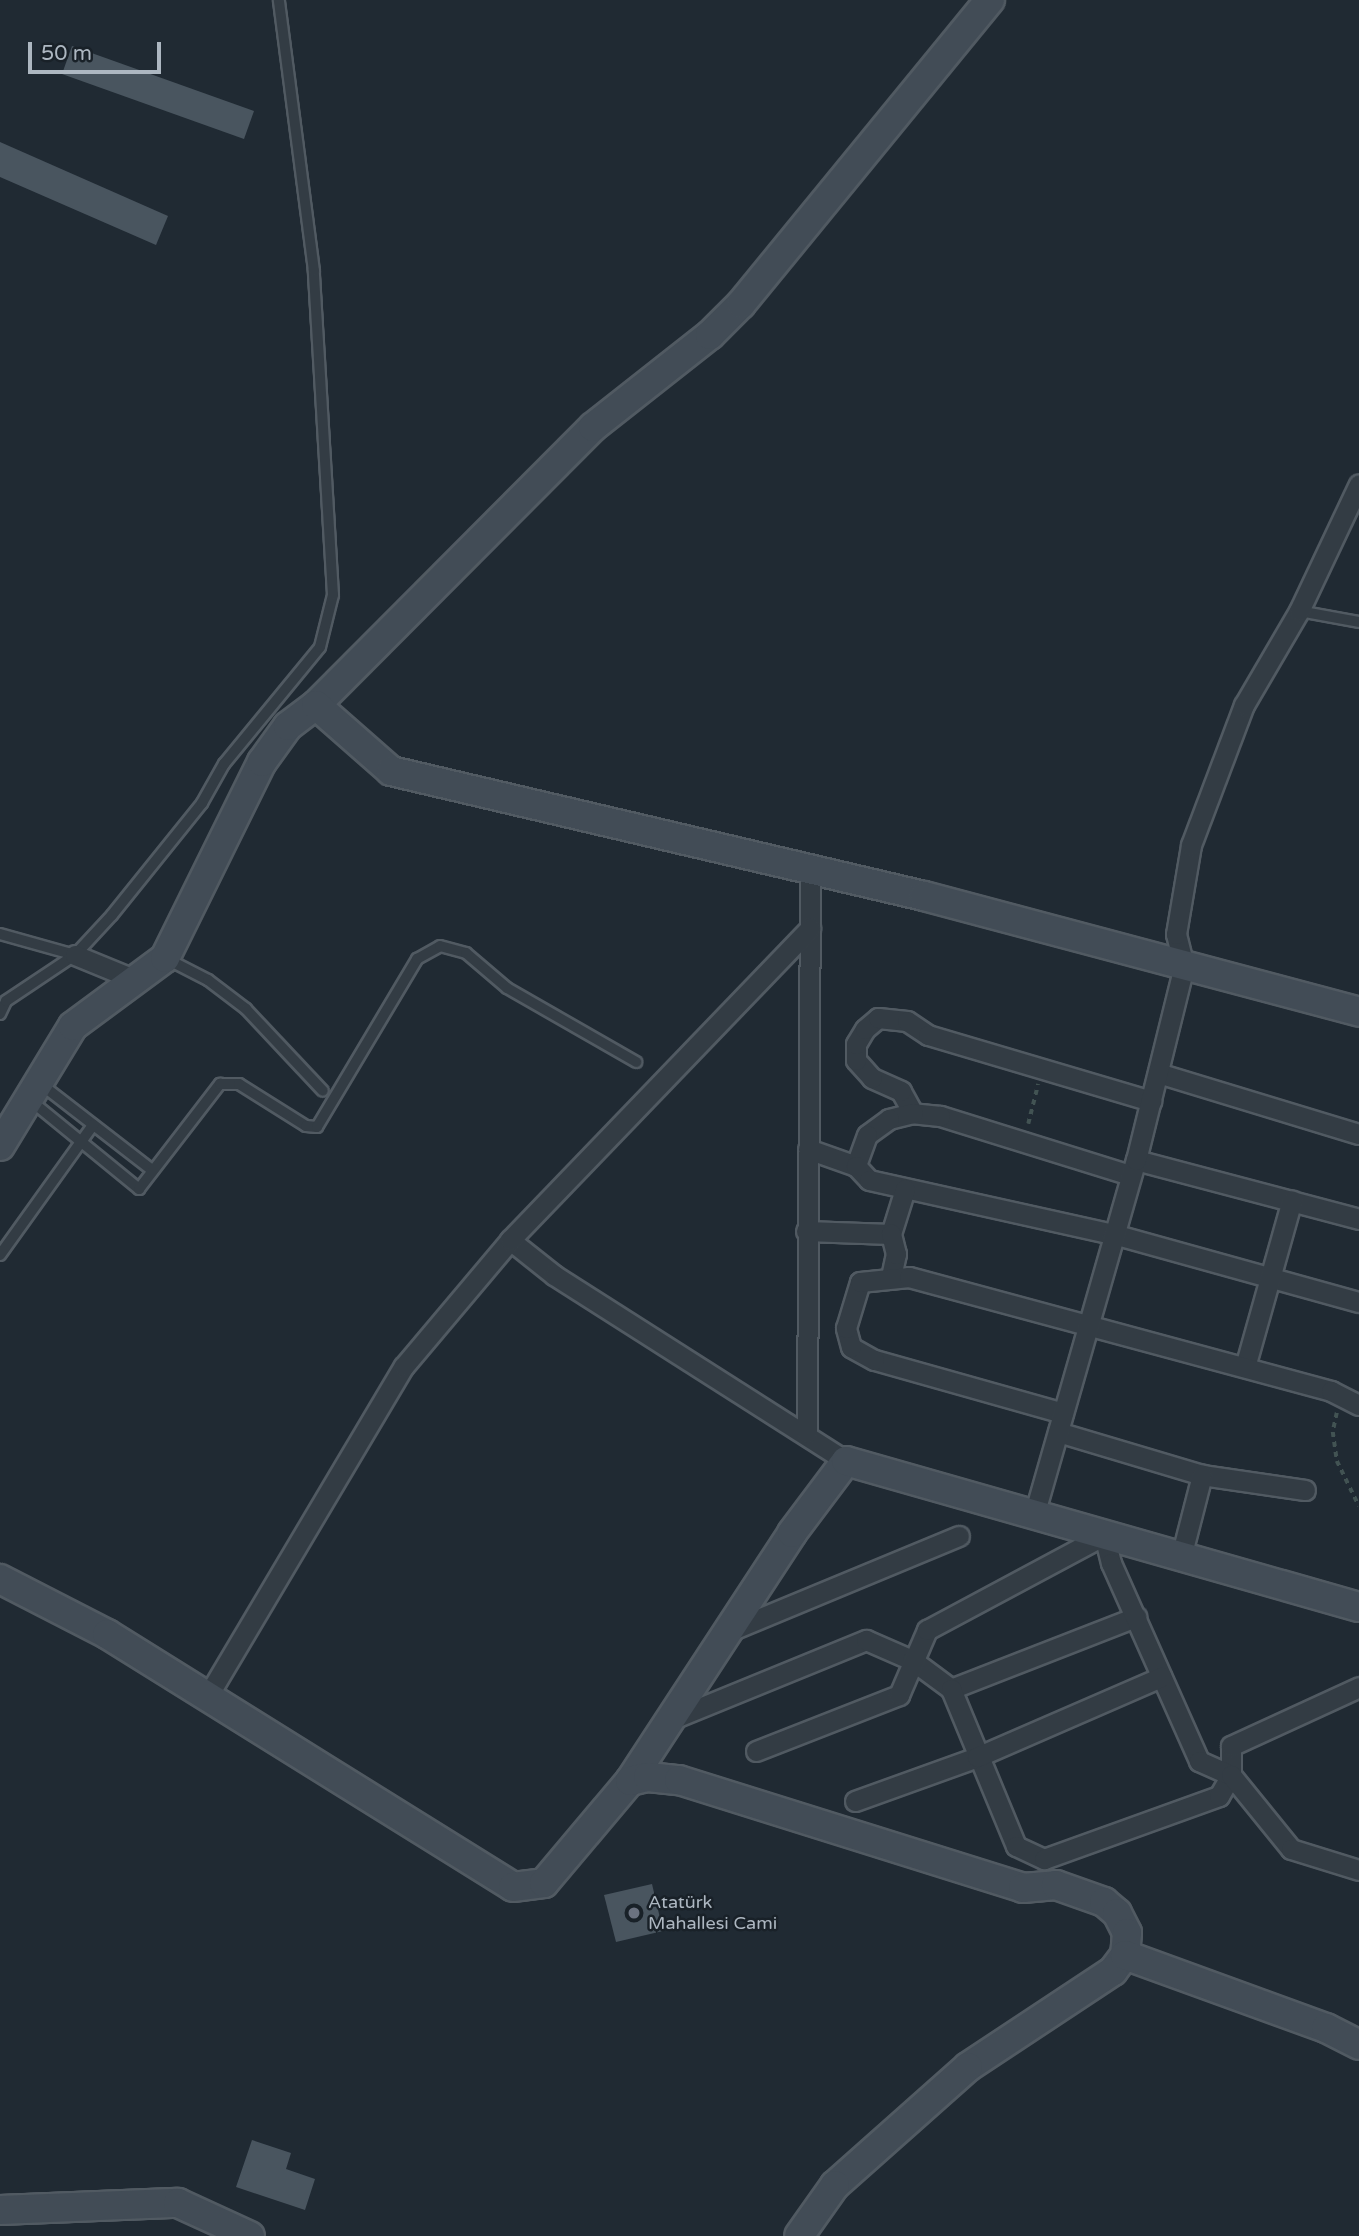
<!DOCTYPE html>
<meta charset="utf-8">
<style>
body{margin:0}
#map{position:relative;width:1359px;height:2236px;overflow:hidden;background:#202a33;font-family:"Varela Round",sans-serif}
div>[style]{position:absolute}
.building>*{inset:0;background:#49555f}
.path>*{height:3.5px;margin-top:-1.75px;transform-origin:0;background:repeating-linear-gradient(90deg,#425353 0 5px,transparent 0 10px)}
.roads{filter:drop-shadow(2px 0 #515a62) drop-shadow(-2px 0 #515a62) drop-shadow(0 2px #515a62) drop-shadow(0 -2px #515a62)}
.lane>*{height:10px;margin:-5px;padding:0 5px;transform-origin:5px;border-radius:5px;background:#333c44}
.street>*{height:19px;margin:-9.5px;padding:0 9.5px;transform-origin:9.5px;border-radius:9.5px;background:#333c44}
.secondary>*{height:28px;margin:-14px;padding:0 14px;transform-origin:14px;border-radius:14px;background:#424c56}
.dots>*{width:19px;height:19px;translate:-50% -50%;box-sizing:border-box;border:4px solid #192128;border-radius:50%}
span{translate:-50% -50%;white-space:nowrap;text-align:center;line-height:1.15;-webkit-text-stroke:5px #192128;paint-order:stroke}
.poi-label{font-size:18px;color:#adb7c1}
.left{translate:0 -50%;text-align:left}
.scale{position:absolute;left:28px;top:42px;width:133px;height:32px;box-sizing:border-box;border:4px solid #adb7c1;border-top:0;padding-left:9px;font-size:21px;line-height:24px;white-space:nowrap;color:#adb7c1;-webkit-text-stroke:5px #192128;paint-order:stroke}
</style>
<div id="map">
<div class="building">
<div style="clip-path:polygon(72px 46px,254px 111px,244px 139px,62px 74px)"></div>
<div style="clip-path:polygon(0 142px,168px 216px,156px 245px,0 177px)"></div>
<div style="clip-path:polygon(652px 1884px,663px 1931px,616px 1942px,604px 1895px)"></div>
<div style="clip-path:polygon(252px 2140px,291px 2153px,286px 2169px,315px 2179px,305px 2210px,236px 2187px)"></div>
</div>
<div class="path">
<div style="left:1028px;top:1124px;width:41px;rotate:-76deg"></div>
<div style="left:1337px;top:1413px;width:19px;rotate:102deg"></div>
<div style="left:1333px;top:1432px;width:29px;rotate:82deg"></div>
<div style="left:1337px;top:1461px;width:50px;rotate:63.9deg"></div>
</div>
<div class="roads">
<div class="lane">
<div style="left:1299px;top:611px;width:61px;rotate:10.4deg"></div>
<div style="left:0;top:934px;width:78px;rotate:15.6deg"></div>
<div style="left:167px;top:959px;width:46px;rotate:27.1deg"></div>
<div style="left:208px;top:980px;width:48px;rotate:37.3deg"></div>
<div style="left:246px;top:1009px;width:112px;rotate:46.8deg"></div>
<div style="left:0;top:1014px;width:14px;rotate:-65deg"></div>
<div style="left:6px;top:1001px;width:83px;rotate:-33.7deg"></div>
<div style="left:75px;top:955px;width:54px;rotate:-47.2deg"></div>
<div style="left:112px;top:915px;width:144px;rotate:-51.2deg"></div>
<div style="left:202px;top:803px;width:45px;rotate:-60.6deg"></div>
<div style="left:224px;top:764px;width:151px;rotate:-50.6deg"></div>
<div style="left:320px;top:647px;width:54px;rotate:-76deg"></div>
<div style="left:333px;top:595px;width:325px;rotate:-93.4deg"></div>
<div style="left:314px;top:271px;width:273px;rotate:-97.4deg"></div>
<div style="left:42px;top:1085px;width:139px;rotate:37.7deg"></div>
<div style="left:30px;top:1100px;width:141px;rotate:39.2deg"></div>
<div style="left:139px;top:1189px;width:133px;rotate:-52.4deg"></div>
<div style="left:220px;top:1084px;width:19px"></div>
<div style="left:239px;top:1084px;width:79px;rotate:32.1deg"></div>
<div style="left:306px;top:1126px;width:11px;rotate:5deg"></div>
<div style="left:317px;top:1127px;width:196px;rotate:-59.2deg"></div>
<div style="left:417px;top:959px;width:26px;rotate:-29deg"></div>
<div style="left:440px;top:946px;width:27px;rotate:15deg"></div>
<div style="left:466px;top:953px;width:54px;rotate:40.5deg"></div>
<div style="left:507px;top:988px;width:149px;rotate:29.8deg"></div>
<div style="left:0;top:1255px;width:160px;rotate:-54.4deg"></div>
</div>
<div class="street">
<div style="left:75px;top:955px;width:66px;rotate:22.3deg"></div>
<div style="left:1158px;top:1073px;width:210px;rotate:16.9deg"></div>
<div style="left:913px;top:1113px;width:25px;rotate:-119deg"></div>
<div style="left:901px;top:1091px;width:32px;rotate:-156deg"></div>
<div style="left:872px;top:1078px;width:24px;rotate:-132deg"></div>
<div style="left:856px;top:1060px;width:16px;rotate:-90deg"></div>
<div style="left:856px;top:1044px;width:17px;rotate:-59deg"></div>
<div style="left:865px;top:1029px;width:17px;rotate:-40deg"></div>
<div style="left:878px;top:1018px;width:29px;rotate:6deg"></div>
<div style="left:907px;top:1021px;width:25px;rotate:34deg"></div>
<div style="left:928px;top:1035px;width:233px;rotate:16.5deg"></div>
<div style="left:808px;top:1149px;width:51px;rotate:19.5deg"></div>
<div style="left:1136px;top:1160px;width:231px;rotate:14.8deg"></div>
<div style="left:1130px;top:1175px;width:199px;rotate:-162.7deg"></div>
<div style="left:940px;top:1116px;width:27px;rotate:-174deg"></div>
<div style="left:913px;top:1113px;width:25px;rotate:166deg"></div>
<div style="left:889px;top:1119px;width:27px;rotate:144deg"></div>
<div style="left:867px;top:1135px;width:33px;rotate:110deg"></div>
<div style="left:856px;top:1166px;width:19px;rotate:47deg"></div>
<div style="left:869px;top:1180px;width:250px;rotate:12.5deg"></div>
<div style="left:1113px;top:1234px;width:255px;rotate:15.5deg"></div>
<div style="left:806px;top:1231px;width:85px;rotate:2deg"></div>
<div style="left:891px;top:1234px;width:47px;rotate:-72.7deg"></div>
<div style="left:510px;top:1240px;width:56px;rotate:38.5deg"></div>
<div style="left:554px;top:1275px;width:346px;rotate:32.5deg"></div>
<div style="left:891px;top:1277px;width:24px;rotate:-78deg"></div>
<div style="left:896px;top:1254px;width:21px;rotate:-104deg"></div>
<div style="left:1245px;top:1367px;width:173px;rotate:-74.3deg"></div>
<div style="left:1063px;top:1413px;width:196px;rotate:-164.3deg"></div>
<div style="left:874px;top:1360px;width:26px;rotate:-151deg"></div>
<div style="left:851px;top:1347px;width:20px;rotate:-105deg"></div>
<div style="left:846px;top:1328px;width:48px;rotate:-73.1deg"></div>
<div style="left:860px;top:1282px;width:49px;rotate:-5.8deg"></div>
<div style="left:909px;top:1277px;width:437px;rotate:15.1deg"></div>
<div style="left:1331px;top:1391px;width:31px;rotate:27deg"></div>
<div style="left:1058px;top:1432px;width:150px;rotate:16.6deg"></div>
<div style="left:1202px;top:1475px;width:104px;rotate:8.3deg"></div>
<div style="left:807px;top:1433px;width:563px;rotate:-89.69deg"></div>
<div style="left:1034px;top:1515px;width:369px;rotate:-74deg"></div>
<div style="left:1136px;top:1160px;width:200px;rotate:-76.1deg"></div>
<div style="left:1184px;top:966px;width:33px;rotate:-104deg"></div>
<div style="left:1176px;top:934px;width:90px;rotate:-80.4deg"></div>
<div style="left:1191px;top:845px;width:150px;rotate:-69.3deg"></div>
<div style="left:1244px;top:705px;width:109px;rotate:-59.7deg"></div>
<div style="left:1299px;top:611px;width:140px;rotate:-64.7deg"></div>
<div style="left:1181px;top:1557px;width:85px;rotate:-75.6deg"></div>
<div style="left:727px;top:1632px;width:251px;rotate:-22.5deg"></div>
<div style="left:951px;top:1689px;width:199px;rotate:-21.3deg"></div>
<div style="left:206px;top:1699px;width:387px;rotate:-59.3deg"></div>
<div style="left:404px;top:1366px;width:165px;rotate:-49.9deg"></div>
<div style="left:510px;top:1240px;width:433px;rotate:-46.1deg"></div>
<div style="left:670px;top:1720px;width:212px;rotate:-22.2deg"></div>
<div style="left:866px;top:1640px;width:50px;rotate:23.5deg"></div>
<div style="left:912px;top:1660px;width:49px;rotate:36.6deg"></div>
<div style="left:951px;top:1689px;width:170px;rotate:67.5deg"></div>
<div style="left:1016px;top:1846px;width:31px;rotate:25deg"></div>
<div style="left:1044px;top:1859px;width:186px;rotate:-19.8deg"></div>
<div style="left:1219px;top:1796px;width:24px;rotate:-60deg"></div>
<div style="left:1231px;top:1775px;width:29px;rotate:-90deg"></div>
<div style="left:1231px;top:1746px;width:141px;rotate:-24.7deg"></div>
<div style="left:756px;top:1751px;width:154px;rotate:-21.4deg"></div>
<div style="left:899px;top:1695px;width:71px;rotate:-66.7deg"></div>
<div style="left:927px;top:1630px;width:201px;rotate:-28.2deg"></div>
<div style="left:1104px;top:1535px;width:29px;rotate:76deg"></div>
<div style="left:1111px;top:1563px;width:217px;rotate:66deg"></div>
<div style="left:1199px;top:1761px;width:35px;rotate:24deg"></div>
<div style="left:1231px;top:1775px;width:95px;rotate:51deg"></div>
<div style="left:1291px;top:1849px;width:71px;rotate:17.2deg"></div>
<div style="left:855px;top:1801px;width:130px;rotate:-19.8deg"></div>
<div style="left:977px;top:1757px;width:201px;rotate:-23.5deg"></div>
</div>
<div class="secondary">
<div style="left:316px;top:705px;width:392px;rotate:-45.1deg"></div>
<div style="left:593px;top:427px;width:149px;rotate:-38.2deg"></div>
<div style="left:710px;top:335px;width:44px;rotate:-45deg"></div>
<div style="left:741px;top:304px;width:393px;rotate:-50.7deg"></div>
<div style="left:0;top:1146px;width:140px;rotate:-58.7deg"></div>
<div style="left:73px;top:1026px;width:114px;rotate:-36.5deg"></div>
<div style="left:165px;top:958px;width:219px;rotate:-63.7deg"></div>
<div style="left:262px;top:762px;width:44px;rotate:-54.2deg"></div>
<div style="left:288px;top:726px;width:35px;rotate:-37deg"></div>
<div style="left:316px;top:705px;width:100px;rotate:41.3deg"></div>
<div style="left:391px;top:771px;width:547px;rotate:13.2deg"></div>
<div style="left:924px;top:896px;width:450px;rotate:14.9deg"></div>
<div style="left:0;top:1579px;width:120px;rotate:27.2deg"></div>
<div style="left:107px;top:1634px;width:478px;rotate:31.9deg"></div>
<div style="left:513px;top:1887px;width:31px;rotate:-7deg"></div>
<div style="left:544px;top:1883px;width:133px;rotate:-49.9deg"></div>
<div style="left:630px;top:1781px;width:296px;rotate:-56.8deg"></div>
<div style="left:792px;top:1533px;width:90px;rotate:-53.1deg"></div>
<div style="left:846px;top:1461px;width:533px;rotate:15.89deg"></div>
<div style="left:630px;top:1781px;width:18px;rotate:-13deg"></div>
<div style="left:648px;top:1777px;width:31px;rotate:6deg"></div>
<div style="left:679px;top:1780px;width:361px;rotate:17.4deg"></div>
<div style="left:1023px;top:1888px;width:33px;rotate:-5deg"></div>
<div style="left:1056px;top:1885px;width:51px;rotate:19.5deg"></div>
<div style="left:1104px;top:1902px;width:17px;rotate:40deg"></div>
<div style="left:1117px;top:1913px;width:22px;rotate:63deg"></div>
<div style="left:1127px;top:1933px;width:22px;rotate:95deg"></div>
<div style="left:1125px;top:1955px;width:20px;rotate:127deg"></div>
<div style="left:1113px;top:1971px;width:174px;rotate:146.5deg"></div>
<div style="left:968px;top:2067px;width:178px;rotate:138.4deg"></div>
<div style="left:835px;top:2185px;width:62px;rotate:125.2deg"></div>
<div style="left:1125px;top:1955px;width:214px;rotate:20deg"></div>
<div style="left:1326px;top:2028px;width:37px;rotate:27deg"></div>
<div style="left:0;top:2210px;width:178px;rotate:-2.3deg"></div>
<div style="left:178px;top:2203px;width:79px;rotate:24.6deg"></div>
</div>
</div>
<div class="dots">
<div style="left:634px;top:1913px;background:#6b7280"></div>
</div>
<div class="poi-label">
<span class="left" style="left:648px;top:1913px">Atatürk<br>Mahallesi Cami</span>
</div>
<div class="scale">50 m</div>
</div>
